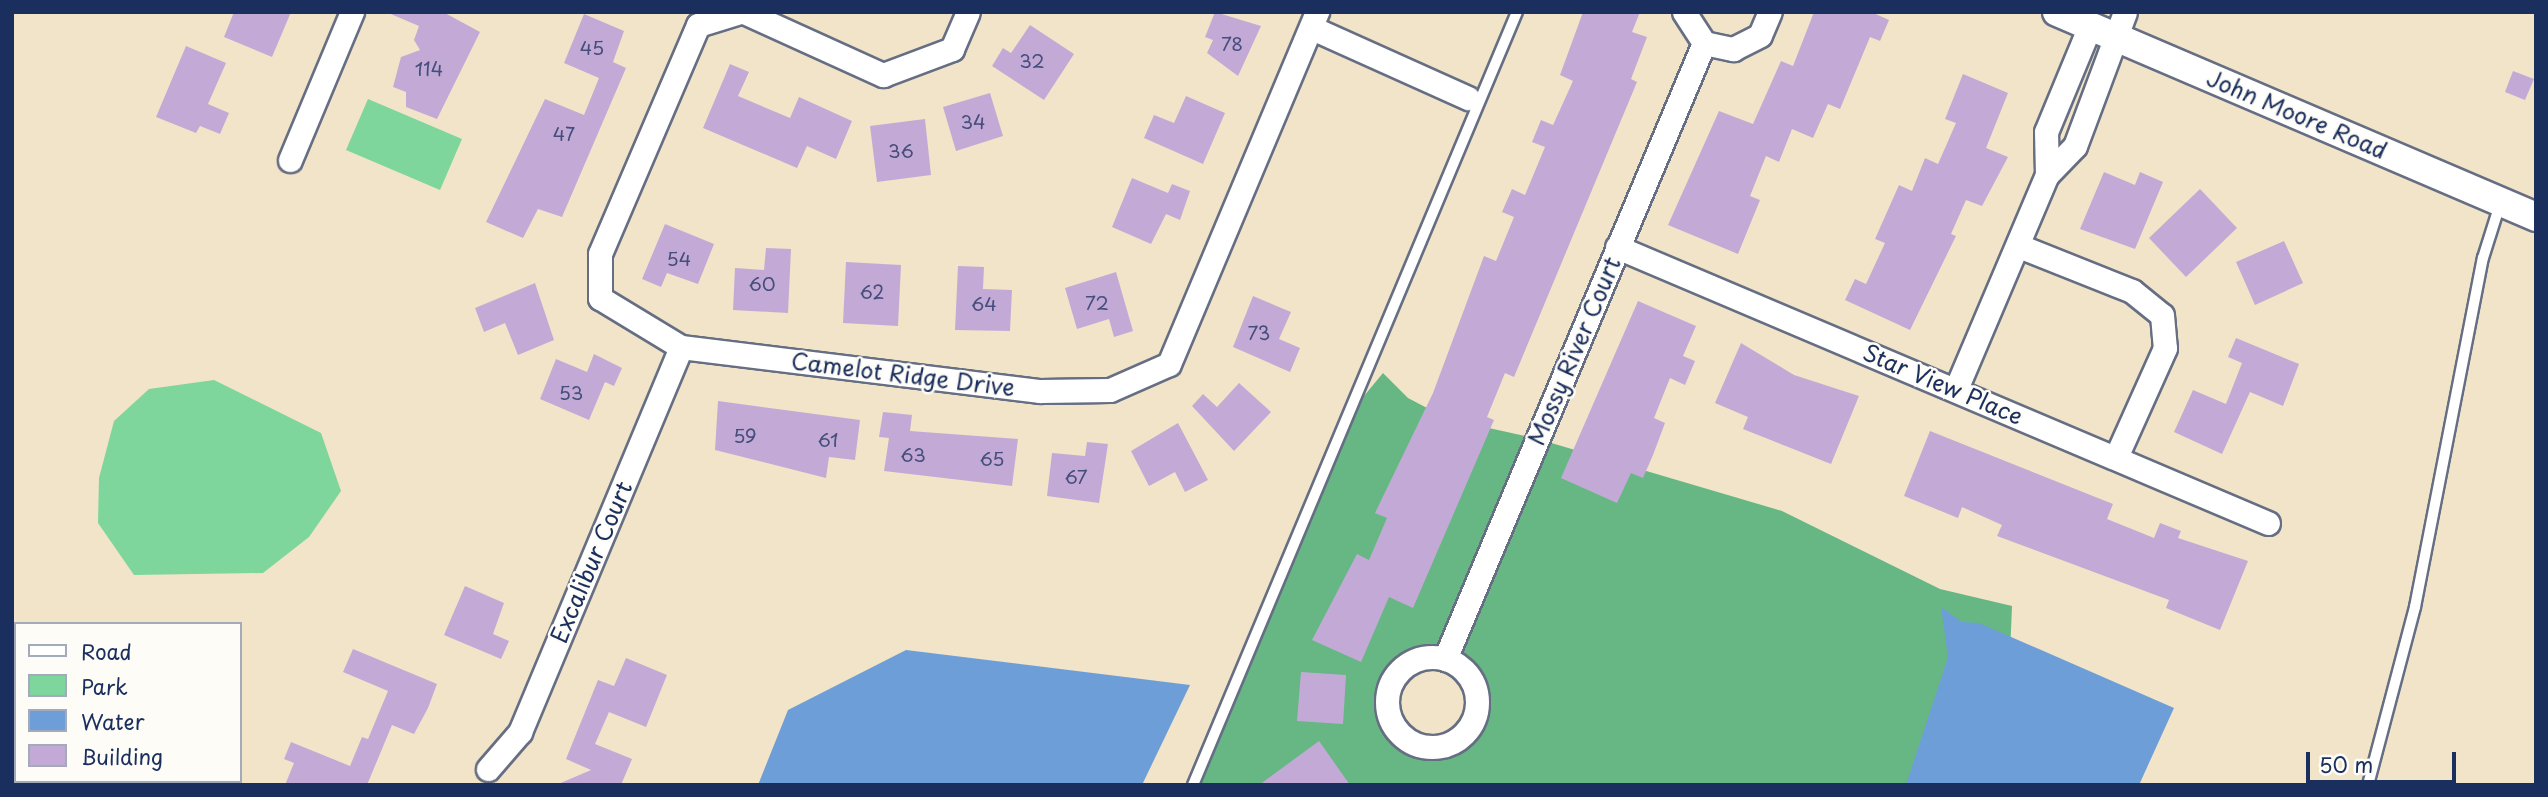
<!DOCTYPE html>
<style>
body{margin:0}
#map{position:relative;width:2548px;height:797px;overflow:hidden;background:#f1e4c8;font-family:"Playpen Sans",sans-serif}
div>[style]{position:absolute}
.green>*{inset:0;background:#7ed69c}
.forest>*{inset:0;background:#66b784}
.water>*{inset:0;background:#6e9ed7}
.building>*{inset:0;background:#c3aad6}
.roads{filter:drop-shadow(2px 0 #666e83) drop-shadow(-2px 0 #666e83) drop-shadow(0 2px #666e83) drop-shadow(0 -2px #666e83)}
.service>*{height:10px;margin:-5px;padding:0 5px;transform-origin:5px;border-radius:5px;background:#fff}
.minor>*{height:23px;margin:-11.5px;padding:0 11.5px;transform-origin:11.5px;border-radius:11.5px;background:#fff}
.minor>.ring{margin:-11.5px;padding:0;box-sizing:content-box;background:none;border:23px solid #fff;border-radius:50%}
.tertiary>*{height:28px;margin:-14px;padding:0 14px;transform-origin:14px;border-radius:14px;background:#fff}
span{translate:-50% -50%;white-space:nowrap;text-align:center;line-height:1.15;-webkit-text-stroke:5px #fdfcf7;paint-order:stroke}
.number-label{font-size:19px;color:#454e7c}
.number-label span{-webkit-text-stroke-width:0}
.street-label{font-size:23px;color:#1b2f5e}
.frame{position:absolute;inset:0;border:14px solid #1b2f5e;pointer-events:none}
.legend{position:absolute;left:14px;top:622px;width:228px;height:161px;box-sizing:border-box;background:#fdfcf7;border:2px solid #a3aaba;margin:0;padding:9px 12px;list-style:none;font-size:21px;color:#1b2f5e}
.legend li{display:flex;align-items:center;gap:14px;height:35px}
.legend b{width:35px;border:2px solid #a3aaba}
.scale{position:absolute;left:2306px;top:752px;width:150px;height:32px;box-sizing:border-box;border:4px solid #1b2f5e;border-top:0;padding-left:9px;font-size:21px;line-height:24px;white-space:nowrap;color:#1b2f5e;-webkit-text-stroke:5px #fdfcf7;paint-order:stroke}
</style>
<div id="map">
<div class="green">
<div style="clip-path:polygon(368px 99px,462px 139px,440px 190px,346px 150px)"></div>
<div style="clip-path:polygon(214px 380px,321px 433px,341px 491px,309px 537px,263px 573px,134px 575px,98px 523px,99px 478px,114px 421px,149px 389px)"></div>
</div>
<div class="forest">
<div style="clip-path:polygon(1383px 373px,1408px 398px,1448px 419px,1525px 436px,1437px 648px,1411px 650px,1382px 675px,1377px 715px,1399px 747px,1415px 755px,1447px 756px,1463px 749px,1485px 722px,1485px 684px,1459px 655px,1548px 442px,1782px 511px,1940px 589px,2012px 606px,2007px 727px,1986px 785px,1196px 785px,1354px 408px)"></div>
</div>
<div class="water">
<div style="clip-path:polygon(1941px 607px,1962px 622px,1979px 623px,2174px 708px,2139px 785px,1906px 785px,1948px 657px)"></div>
<div style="clip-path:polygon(906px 650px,1190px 685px,1142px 785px,758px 785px,788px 710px)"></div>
</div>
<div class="building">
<div style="clip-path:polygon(234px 12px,291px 12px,272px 57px,224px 37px)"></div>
<div style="clip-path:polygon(386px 12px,443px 12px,480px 32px,437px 119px,406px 107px,406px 92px,393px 87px,401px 57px,420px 50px,414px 40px,419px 26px)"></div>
<div style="clip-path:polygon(1215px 12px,1261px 26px,1238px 76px,1207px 53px,1213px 40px,1205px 37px)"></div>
<div style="clip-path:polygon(1583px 12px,1640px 12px,1632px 32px,1647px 37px,1631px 79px,1637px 82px,1514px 377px,1505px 373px,1487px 417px,1494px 420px,1413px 608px,1389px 597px,1361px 662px,1312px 640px,1357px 554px,1369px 560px,1387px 518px,1375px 513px,1433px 393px,1484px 256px,1496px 261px,1514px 217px,1502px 212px,1512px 189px,1525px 195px,1545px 147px,1532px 142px,1541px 120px,1553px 125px,1573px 81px,1560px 75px)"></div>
<div style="clip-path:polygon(1814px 12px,1871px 12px,1889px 20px,1880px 41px,1870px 37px,1840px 109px,1828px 104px,1813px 138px,1792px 129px,1779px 162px,1766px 156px,1750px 196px,1760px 200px,1738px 254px,1668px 225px,1719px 111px,1753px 124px,1781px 61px,1793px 66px)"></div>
<div style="clip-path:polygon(584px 14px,624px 31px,613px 62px,626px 68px,562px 217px,538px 209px,523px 238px,486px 222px,545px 99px,584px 115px,599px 78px,564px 63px)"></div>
<div style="clip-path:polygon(1030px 25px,1074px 54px,1044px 100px,992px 66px,1003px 48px,1011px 53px)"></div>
<div style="clip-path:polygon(186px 46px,226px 63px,208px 104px,229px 113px,220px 134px,200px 126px,196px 133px,156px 117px)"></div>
<div style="clip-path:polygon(730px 64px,749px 72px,738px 96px,790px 118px,799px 97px,852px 121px,836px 159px,807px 146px,797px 168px,703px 128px)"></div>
<div style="clip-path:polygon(2513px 71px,2534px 79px,2525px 100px,2505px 92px)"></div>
<div style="clip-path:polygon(1963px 74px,2008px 93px,1986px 148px,2008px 157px,1982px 206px,1966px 200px,1951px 234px,1956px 236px,1910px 330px,1845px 300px,1855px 279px,1866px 284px,1885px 243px,1875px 239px,1899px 185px,1912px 191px,1925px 158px,1938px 164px,1956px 123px,1945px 119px)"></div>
<div style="clip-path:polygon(990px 93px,1003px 136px,956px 151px,943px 107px)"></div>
<div style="clip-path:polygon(1186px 96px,1225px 113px,1203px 164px,1144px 138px,1154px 115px,1174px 123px)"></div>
<div style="clip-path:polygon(925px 119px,931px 175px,877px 182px,870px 126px)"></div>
<div style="clip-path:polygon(2104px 172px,2135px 185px,2140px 172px,2163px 182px,2135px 249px,2080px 229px)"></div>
<div style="clip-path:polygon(1132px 178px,1168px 193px,1172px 184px,1190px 191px,1180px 220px,1166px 214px,1151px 244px,1112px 227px)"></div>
<div style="clip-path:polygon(2200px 189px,2237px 228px,2186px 277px,2149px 238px)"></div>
<div style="clip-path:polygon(665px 224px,714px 244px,698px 284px,667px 273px,661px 287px,642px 279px)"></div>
<div style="clip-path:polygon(2284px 241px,2303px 283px,2255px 305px,2236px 262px)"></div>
<div style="clip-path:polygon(766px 248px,791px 249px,788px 313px,733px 310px,735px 268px,764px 270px)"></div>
<div style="clip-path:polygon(846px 262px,901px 265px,898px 326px,843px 323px)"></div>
<div style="clip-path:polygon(958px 266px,984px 267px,983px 289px,1012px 290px,1010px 331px,955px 330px)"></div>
<div style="clip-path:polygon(1116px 272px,1133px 331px,1114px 337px,1109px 319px,1077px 329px,1065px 288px)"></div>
<div style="clip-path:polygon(535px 283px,554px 340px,518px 355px,505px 323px,484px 332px,475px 308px)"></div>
<div style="clip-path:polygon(1253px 296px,1291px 312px,1279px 339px,1300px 348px,1290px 372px,1233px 347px)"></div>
<div style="clip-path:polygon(1638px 301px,1696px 326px,1683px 356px,1695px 361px,1685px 385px,1670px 378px,1654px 418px,1665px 423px,1653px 455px,1643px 478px,1631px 473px,1617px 503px,1561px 478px)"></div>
<div style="clip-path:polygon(2236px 338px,2299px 364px,2283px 406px,2250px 392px,2222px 454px,2174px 432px,2193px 390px,2226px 404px,2242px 363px,2228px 357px)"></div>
<div style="clip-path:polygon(1741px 343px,1794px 375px,1859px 396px,1831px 464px,1743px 429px,1748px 417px,1715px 403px)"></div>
<div style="clip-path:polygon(594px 354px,622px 368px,614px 386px,605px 382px,589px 420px,540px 399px,556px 359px,587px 372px)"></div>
<div style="clip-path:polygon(1239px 383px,1271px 412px,1234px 451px,1192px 406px,1203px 394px,1217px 407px)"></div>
<div style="clip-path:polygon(718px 401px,860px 420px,855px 460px,829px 457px,826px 478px,715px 450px)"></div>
<div style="clip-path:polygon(883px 412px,912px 415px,910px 431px,1018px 439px,1012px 486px,884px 471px,889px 438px,879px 437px)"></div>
<div style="clip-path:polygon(1178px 423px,1208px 480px,1185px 492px,1175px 472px,1149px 486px,1131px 451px)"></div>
<div style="clip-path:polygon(1930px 431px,2113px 504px,2107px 519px,2154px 538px,2160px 523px,2181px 531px,2178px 538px,2248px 561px,2220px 630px,2166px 608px,2169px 600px,1997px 536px,2002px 525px,1962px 507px,1958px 518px,1904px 496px)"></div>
<div style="clip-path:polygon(1087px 442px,1108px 444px,1099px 503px,1047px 496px,1052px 453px,1085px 456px)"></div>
<div style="clip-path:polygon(465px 586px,504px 603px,493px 634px,509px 641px,501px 659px,444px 635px)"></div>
<div style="clip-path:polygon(353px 649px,437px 684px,428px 708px,414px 734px,392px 725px,367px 785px,285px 785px,294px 763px,284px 759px,291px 742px,350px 766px,362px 737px,368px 739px,388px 691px,343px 672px)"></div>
<div style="clip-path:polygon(626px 658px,667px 675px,646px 727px,609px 712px,595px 744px,632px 759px,621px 785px,556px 785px,591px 770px,566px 759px,598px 680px,614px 686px)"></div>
<div style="clip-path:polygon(1301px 672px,1346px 675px,1343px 724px,1297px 721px)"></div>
<div style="clip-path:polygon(1319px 741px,1350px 785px,1259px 785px)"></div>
</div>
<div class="roads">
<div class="service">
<div style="left:1193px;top:785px;width:838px;rotate:-67.26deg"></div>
<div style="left:2368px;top:785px;width:184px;rotate:-75.2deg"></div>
<div style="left:2415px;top:607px;width:356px;rotate:-79deg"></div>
<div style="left:2483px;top:258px;width:57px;rotate:-72.5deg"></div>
</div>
<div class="minor">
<div style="left:740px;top:12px;width:44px;rotate:162.8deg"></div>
<div style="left:698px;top:25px;width:249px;rotate:113.2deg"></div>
<div style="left:600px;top:254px;width:44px;rotate:90deg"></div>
<div style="left:600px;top:298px;width:95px;rotate:31.2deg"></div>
<div style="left:681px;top:347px;width:362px;rotate:7deg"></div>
<div style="left:1040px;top:391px;width:70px;rotate:-0.8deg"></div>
<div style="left:1110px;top:390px;width:64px;rotate:-23.8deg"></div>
<div style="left:1169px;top:364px;width:382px;rotate:-67.2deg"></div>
<div style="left:744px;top:12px;width:153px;rotate:24.4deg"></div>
<div style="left:883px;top:75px;width:74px;rotate:-20.6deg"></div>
<div style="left:952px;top:49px;width:40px;rotate:-66.6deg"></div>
<div style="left:1684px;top:12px;width:37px;rotate:57deg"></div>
<div style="left:1704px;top:43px;width:30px;rotate:12deg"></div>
<div style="left:1733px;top:49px;width:30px;rotate:-27deg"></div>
<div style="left:1760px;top:35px;width:25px;rotate:-67deg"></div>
<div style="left:1312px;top:28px;width:171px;rotate:24.2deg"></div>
<div style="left:290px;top:160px;width:160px;rotate:-67.3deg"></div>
<div style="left:2047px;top:175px;width:40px;rotate:-46deg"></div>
<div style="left:2075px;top:146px;width:143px;rotate:-69.5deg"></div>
<div style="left:2019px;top:246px;width:122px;rotate:21.7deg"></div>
<div style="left:2132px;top:291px;width:38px;rotate:39deg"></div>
<div style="left:2162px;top:315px;width:33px;rotate:85deg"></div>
<div style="left:2165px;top:348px;width:120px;rotate:114.2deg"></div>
<div style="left:1617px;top:247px;width:707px;rotate:22.98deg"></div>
<div style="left:1956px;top:389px;width:233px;rotate:-67deg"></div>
<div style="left:2047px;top:175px;width:43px;rotate:-91.3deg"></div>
<div style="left:2046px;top:132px;width:115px;rotate:-67.5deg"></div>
<div class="ring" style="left:1387px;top:657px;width:67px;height:67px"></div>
<div style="left:1445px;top:659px;width:668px;rotate:-67.2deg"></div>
<div style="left:488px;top:769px;width:49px;rotate:-49.1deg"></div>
<div style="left:520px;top:732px;width:417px;rotate:-67.3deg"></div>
</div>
<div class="tertiary">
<div style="left:2057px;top:12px;width:521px;rotate:23.17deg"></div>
</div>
</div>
<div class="number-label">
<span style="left:1232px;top:44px">78</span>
<span style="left:592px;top:48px">45</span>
<span style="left:1032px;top:61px">32</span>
<span style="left:429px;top:69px">114</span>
<span style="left:973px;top:122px">34</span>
<span style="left:564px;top:134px">47</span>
<span style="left:901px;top:151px">36</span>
<span style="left:679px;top:259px">54</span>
<span style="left:762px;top:284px">60</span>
<span style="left:872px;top:292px">62</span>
<span style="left:1097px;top:303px">72</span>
<span style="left:984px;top:304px">64</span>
<span style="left:1259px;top:333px">73</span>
<span style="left:571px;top:393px">53</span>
<span style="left:745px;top:436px">59</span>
<span style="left:828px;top:440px">61</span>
<span style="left:913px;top:455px">63</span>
<span style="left:992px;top:459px">65</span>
<span style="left:1076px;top:477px">67</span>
</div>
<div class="street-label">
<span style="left:2297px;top:114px;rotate:23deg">John Moore Road</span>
<span style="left:1574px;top:351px;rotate:-67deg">Mossy River Court</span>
<span style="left:903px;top:374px;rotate:7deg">Camelot Ridge Drive</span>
<span style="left:1943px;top:384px;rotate:23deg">Star View Place</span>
<span style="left:591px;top:562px;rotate:-67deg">Excalibur Court</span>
</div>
<div class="frame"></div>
<ul class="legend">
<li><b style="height:9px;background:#fff"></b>Road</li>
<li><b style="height:19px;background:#7ed69c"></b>Park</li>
<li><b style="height:19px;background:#6e9ed7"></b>Water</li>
<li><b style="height:19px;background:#c3aad6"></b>Building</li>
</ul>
<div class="scale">50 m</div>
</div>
